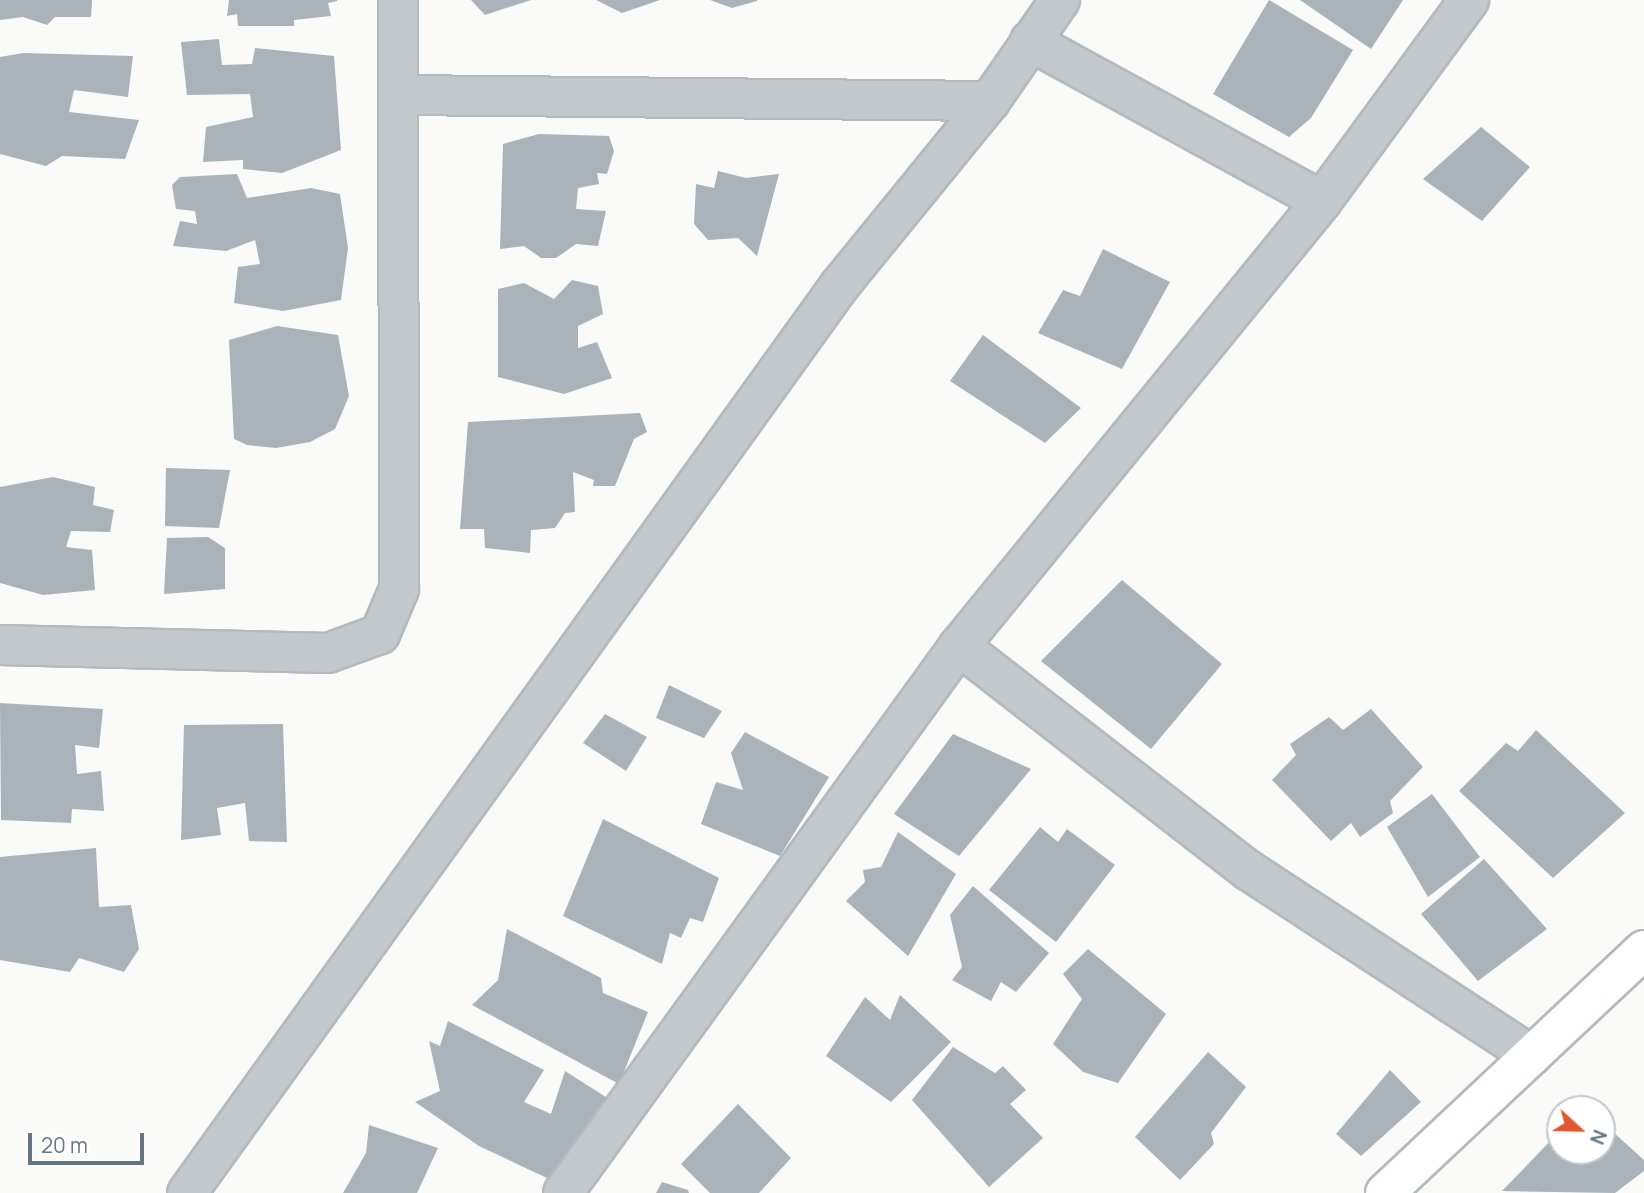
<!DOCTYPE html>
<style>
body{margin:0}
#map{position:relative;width:1644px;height:1193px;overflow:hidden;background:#fafaf8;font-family:Manrope,sans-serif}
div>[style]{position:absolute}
.building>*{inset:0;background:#aab3b9}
.roads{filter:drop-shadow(2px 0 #b3babf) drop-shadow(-2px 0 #b3babf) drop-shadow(0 2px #b3babf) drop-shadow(0 -2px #b3babf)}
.street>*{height:38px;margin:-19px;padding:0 19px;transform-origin:19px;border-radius:19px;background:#c3c8cc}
.secondary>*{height:38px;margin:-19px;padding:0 19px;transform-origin:19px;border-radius:19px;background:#fff}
span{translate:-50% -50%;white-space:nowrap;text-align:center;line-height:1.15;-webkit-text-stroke:7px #fff;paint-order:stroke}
.north{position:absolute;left:1546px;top:1095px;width:70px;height:70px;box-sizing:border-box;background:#fff;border:2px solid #c1c8cd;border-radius:50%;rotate:112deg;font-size:19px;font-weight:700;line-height:28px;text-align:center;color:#657683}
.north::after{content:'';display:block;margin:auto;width:24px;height:32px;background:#e4572e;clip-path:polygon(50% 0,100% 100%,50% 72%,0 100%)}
.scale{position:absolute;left:28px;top:1133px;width:116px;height:32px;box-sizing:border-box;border:4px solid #657683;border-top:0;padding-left:9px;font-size:21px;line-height:24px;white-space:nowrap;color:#657683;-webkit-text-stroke:5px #fff;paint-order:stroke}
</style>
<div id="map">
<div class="building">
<div style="clip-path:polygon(0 0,92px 0,91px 17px,55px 17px,47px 25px,23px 17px,0 20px)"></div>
<div style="clip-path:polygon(229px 0,337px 0,337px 1px,328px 3px,331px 16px,294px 20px,294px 26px,238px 26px,237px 14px,227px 16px)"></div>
<div style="clip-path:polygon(471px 0,531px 0,485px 15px)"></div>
<div style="clip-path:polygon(596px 0,660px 0,622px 13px)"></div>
<div style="clip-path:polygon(710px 0,757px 0,757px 1px,732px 8px)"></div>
<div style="clip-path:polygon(1269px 0,1353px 50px,1311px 118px,1289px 137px,1213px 94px)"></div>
<div style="clip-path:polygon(1300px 0,1403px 0,1371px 49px)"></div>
<div style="clip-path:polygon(219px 39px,222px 65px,252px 64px,255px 48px,334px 56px,341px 150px,282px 173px,243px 169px,243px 160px,203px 162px,206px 127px,253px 117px,250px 94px,187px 95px,181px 42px)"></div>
<div style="clip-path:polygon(23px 53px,133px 56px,128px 97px,74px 90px,69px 112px,139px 120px,125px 159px,62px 156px,46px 166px,0 154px,0 57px)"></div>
<div style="clip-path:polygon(1481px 127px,1530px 167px,1482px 221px,1423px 179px)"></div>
<div style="clip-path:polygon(539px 134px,609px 136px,614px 151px,607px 174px,597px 173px,599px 184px,578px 188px,576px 209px,606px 211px,598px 246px,576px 244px,556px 258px,541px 258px,524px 246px,500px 249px,503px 144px)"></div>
<div style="clip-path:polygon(718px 171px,746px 178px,779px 174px,757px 256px,738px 238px,708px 240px,694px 224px,696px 184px,714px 188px)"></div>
<div style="clip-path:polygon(237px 174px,247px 198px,311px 188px,340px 194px,348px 248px,341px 300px,283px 311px,234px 303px,238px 267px,260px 264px,255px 240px,226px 251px,173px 246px,180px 221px,197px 224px,195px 211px,176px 209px,172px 185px,180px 177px)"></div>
<div style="clip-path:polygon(1103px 249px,1170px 282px,1122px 369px,1038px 333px,1063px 290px,1080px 296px)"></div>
<div style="clip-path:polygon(572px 280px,598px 286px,603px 314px,578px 326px,578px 348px,597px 342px,612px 378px,564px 394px,498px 377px,498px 289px,524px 283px,554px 299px)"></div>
<div style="clip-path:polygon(277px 326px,338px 335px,349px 396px,335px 429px,310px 442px,276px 448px,247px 445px,234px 439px,229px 340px)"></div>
<div style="clip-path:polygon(983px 335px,1081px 408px,1045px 443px,950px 381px)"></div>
<div style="clip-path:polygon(640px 413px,647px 432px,634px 439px,615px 486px,593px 486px,594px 480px,573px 472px,575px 512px,565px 513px,555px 528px,531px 530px,530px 553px,485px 548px,484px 529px,460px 529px,468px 422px)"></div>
<div style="clip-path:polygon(166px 468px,230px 470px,219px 528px,165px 526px)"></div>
<div style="clip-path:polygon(53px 477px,95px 487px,93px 505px,114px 510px,110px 532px,71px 531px,66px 547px,92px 550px,95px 590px,43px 595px,0 583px,0 487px)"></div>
<div style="clip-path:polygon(208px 537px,225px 548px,225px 589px,164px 594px,167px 538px)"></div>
<div style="clip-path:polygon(1122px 580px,1222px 664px,1151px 749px,1041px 661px)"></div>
<div style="clip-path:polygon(669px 685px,722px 711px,704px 738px,656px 718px)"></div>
<div style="clip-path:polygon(0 703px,103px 709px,99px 748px,75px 745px,77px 774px,101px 771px,104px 811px,72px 809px,71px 823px,1px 820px)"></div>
<div style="clip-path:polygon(1371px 709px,1423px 767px,1390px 801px,1393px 813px,1360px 837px,1351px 823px,1331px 841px,1272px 780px,1296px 755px,1290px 744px,1329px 717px,1343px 730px)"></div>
<div style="clip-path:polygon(605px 714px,647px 737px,626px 771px,583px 743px)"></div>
<div style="clip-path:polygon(283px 724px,287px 842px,249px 841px,245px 803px,217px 808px,221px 835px,181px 840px,184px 725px)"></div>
<div style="clip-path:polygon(1536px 730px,1625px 813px,1553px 878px,1459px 791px,1506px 743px,1518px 751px)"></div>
<div style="clip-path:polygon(745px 732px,829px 777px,780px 856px,701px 824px,716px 782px,743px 790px,731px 753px)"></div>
<div style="clip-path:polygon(953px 734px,1031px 769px,959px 856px,894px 814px)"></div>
<div style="clip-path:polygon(1432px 794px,1480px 857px,1428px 897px,1387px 827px)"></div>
<div style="clip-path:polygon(603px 819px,719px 878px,703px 922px,690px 918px,681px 938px,670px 933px,662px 964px,563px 916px)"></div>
<div style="clip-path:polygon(1040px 827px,1058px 842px,1067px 829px,1115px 865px,1056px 942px,989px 890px)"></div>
<div style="clip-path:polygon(898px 832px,956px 874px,908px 956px,846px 901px,865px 882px,863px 870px,881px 867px)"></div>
<div style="clip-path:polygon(96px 848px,99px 907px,131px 905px,139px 949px,124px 972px,79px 958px,70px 972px,0 960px,0 857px)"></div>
<div style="clip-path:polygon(1484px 859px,1547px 929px,1478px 981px,1421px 914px)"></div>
<div style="clip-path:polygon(973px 886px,1049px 953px,1016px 992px,1001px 982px,991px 1001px,952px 980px,962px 967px,950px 915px)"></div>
<div style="clip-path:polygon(507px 929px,601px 978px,603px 993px,648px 1012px,619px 1084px,472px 1005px,498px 980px)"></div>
<div style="clip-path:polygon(1088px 949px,1166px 1014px,1118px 1083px,1083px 1072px,1053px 1044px,1082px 999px,1063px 974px)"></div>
<div style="clip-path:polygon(900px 995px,951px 1042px,891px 1102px,826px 1056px,865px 997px,890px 1020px)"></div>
<div style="clip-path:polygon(448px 1021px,544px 1070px,524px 1102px,551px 1114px,565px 1071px,609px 1099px,562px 1185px,479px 1146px,415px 1102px,440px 1091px,429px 1041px,440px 1046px)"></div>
<div style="clip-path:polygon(953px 1047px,995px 1073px,1003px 1066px,1026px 1090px,1010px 1104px,1043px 1138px,989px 1187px,912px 1100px)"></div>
<div style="clip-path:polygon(1208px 1052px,1246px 1087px,1211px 1133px,1214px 1144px,1180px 1180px,1135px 1137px)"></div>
<div style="clip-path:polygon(1390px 1070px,1421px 1102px,1361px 1156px,1336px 1134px)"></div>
<div style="clip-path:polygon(738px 1104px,791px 1158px,759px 1193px,710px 1193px,681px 1164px)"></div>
<div style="clip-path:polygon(1602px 1122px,1644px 1160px,1644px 1171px,1615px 1193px,1502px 1191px,1560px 1131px,1560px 1151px,1602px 1151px)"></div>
<div style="clip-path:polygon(369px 1125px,438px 1148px,417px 1193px,343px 1193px,366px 1153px)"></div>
<div style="clip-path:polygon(662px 1182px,688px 1190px,689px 1193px,656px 1193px)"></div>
</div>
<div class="roads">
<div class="street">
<div style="left:399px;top:95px;width:591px;rotate:0.58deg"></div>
<div style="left:1322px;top:201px;width:249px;rotate:-53.8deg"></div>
<div style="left:0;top:645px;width:328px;rotate:1.4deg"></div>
<div style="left:328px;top:653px;width:55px;rotate:-20.1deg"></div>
<div style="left:380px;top:634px;width:49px;rotate:-67.1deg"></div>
<div style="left:399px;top:589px;width:589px;rotate:-90.1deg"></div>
<div style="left:959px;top:646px;width:366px;rotate:37.8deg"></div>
<div style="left:1248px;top:870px;width:339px;rotate:33.2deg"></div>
<div style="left:187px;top:1193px;width:1118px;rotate:-54.28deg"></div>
<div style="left:840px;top:285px;width:237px;rotate:-50.8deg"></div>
<div style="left:990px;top:101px;width:123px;rotate:-55.3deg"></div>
<div style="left:563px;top:1193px;width:675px;rotate:-54.1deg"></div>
<div style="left:959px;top:646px;width:574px;rotate:-50.79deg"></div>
<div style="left:1322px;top:201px;width:333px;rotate:-151.3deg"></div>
</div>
<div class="secondary">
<div style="left:1385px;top:1193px;width:355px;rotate:-43.2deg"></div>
</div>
</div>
<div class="north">N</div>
<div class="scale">20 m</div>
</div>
